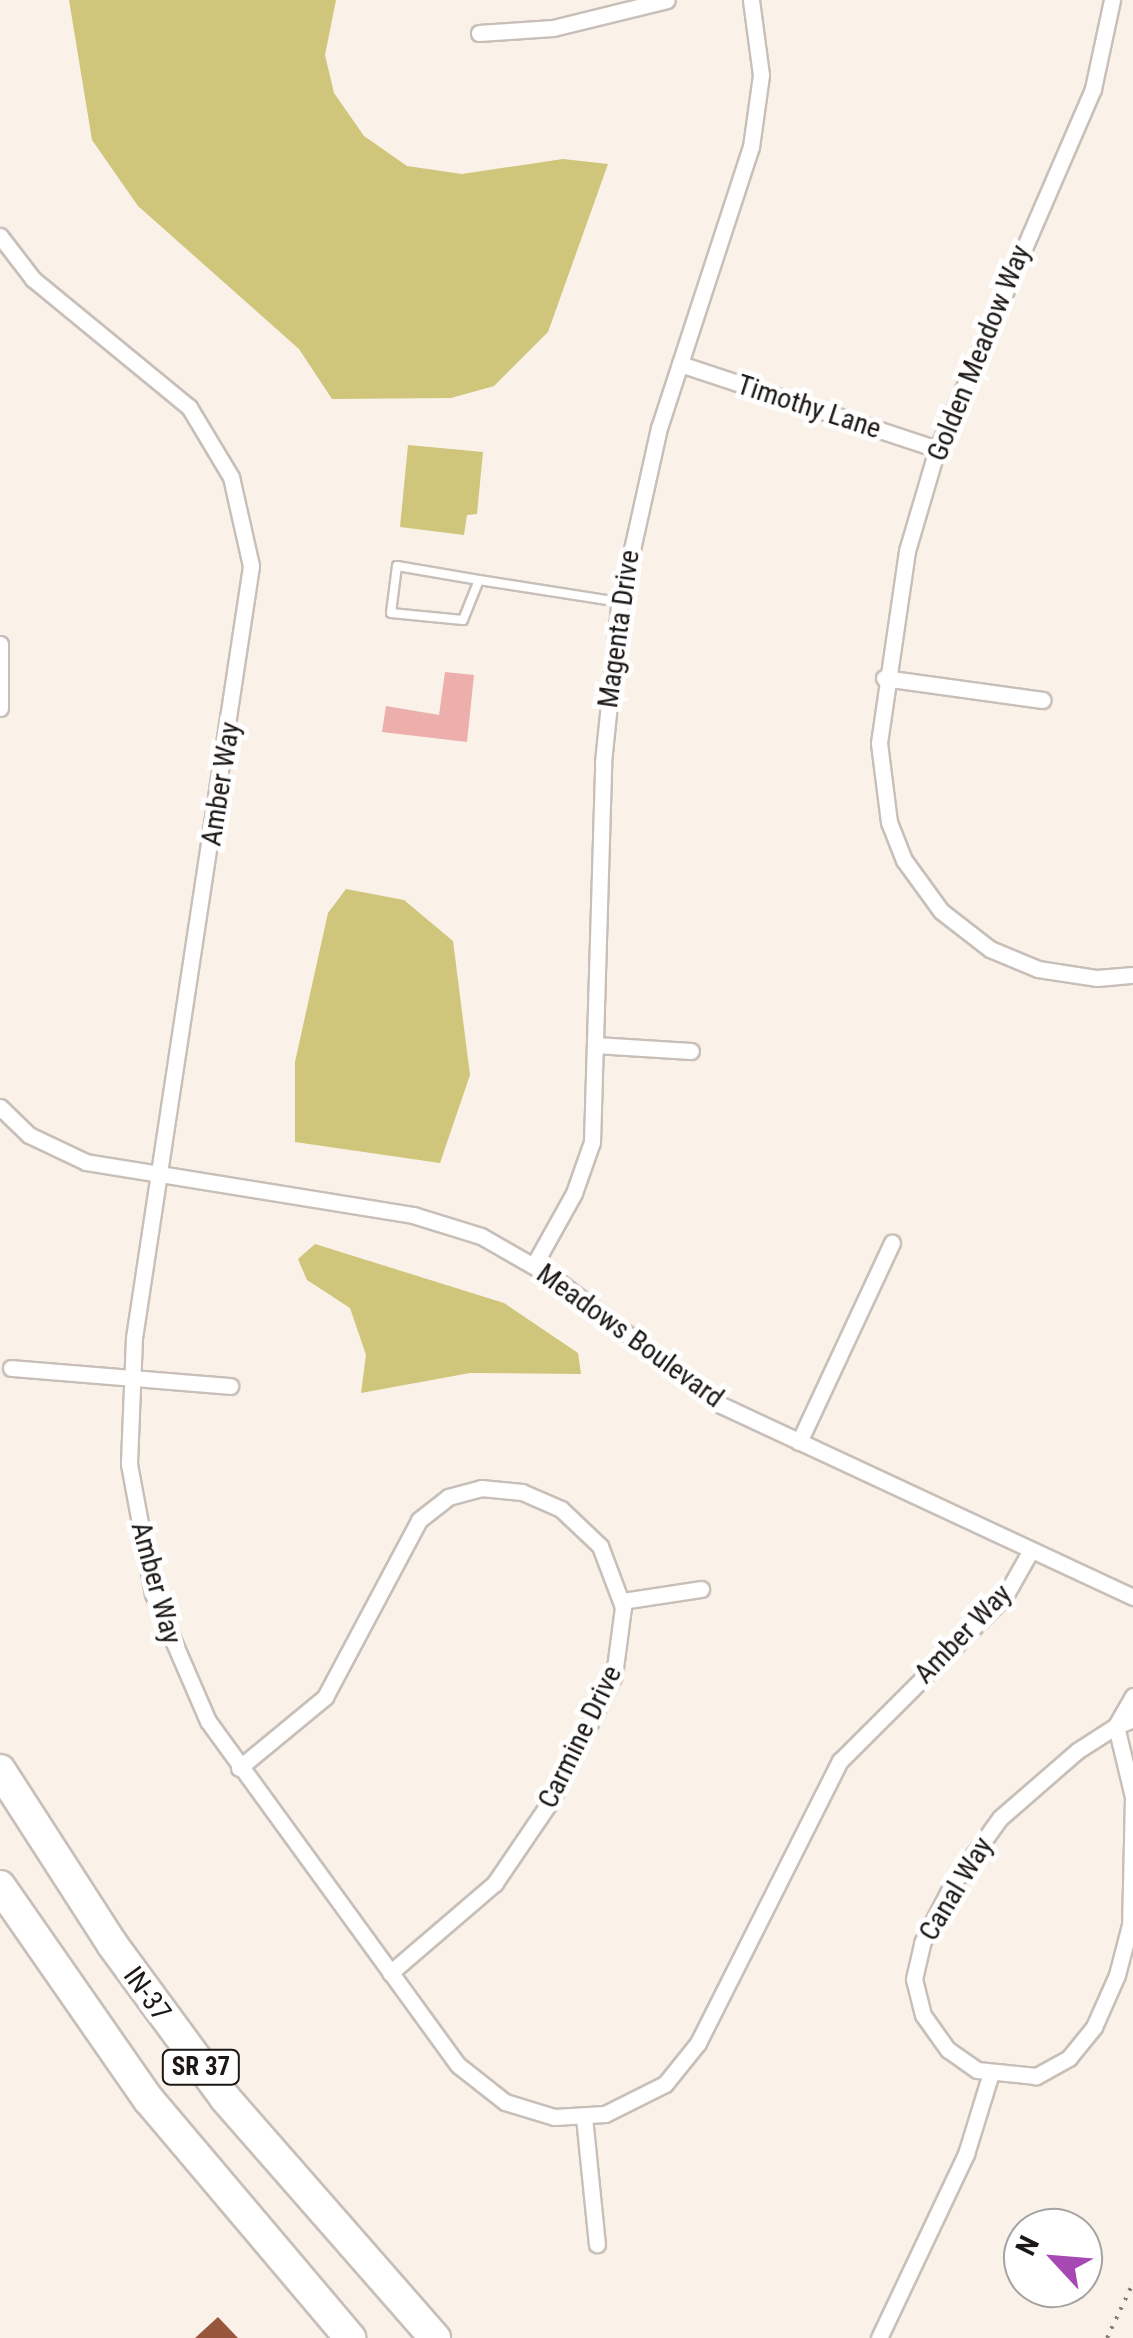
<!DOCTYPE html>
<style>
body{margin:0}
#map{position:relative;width:1133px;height:2338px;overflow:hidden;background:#faf1e9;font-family:"Roboto Condensed",sans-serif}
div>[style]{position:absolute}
.green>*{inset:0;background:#ecafab}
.water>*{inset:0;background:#cfc57b}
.building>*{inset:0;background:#98563c}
.path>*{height:4px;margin-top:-2px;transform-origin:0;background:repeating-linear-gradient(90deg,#857f79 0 2.5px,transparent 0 10.5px)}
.roads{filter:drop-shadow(2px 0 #c8bfb8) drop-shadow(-2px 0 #c8bfb8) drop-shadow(0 2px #c8bfb8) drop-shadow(0 -2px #c8bfb8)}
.lane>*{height:8px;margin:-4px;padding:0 4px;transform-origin:4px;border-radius:4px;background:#fff}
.street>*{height:15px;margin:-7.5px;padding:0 7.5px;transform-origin:7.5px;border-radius:7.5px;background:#fff}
.highway>*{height:30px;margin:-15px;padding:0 15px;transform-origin:15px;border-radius:15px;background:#fff}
span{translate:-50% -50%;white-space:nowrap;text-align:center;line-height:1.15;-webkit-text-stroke:10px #fff;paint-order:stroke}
.shield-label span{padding:2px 8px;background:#fff;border:2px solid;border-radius:8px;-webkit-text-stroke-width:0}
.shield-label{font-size:25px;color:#1b1815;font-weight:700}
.street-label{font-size:28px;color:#1b1815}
.north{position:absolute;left:1003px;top:2208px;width:100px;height:100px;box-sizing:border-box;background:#fff;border:2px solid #a4a3a1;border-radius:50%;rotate:296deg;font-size:28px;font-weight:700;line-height:40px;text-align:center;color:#1b1815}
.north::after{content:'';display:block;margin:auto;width:35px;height:45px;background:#a749b2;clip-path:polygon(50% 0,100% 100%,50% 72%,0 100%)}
</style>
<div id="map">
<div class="green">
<div style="clip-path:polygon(445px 672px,474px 675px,467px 742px,382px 732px,386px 706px,439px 715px)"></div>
</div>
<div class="water">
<div style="clip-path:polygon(69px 0,336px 0,325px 55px,334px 93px,364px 136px,407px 166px,462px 174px,563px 159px,608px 164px,548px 332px,494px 386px,451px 398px,332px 399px,299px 349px,138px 206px,92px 140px)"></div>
<div style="clip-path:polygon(408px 445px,483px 452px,477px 514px,467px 515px,464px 535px,400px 527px)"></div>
<div style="clip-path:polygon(346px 889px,404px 900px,453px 941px,470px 1075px,440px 1163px,295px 1142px,295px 1062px,328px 913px)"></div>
<div style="clip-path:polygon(315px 1244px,504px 1303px,578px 1353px,581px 1374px,470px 1373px,361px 1393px,366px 1355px,350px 1308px,307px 1280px,298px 1259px)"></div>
</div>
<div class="building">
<div style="clip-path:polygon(218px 2317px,238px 2338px,195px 2338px)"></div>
</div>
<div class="path">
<div style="left:1107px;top:2338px;width:61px;rotate:-64.7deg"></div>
</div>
<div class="roads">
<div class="lane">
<div style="left:479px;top:580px;width:83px;rotate:-170.3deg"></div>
<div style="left:397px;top:566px;width:47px;rotate:97.3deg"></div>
<div style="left:391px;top:613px;width:72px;rotate:5.6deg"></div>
<div style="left:463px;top:620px;width:43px;rotate:-68.2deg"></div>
<div style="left:479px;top:580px;width:143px;rotate:8.9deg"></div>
</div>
<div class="street">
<div style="left:1112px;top:0;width:91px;rotate:102.1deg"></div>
<div style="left:1093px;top:89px;width:392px;rotate:113.4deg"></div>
<div style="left:937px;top:449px;width:106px;rotate:106.4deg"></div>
<div style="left:907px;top:551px;width:194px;rotate:98.3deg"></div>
<div style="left:879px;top:743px;width:80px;rotate:82.8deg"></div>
<div style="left:889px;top:822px;width:41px;rotate:68.5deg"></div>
<div style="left:904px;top:860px;width:63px;rotate:54deg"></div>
<div style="left:941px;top:911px;width:62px;rotate:37.8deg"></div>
<div style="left:990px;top:949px;width:52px;rotate:22.6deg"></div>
<div style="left:1038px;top:969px;width:60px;rotate:8.7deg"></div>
<div style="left:1097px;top:978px;width:36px;rotate:-5deg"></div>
<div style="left:479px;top:33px;width:74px;rotate:-3.9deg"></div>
<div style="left:553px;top:28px;width:117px;rotate:-13.8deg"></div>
<div style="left:0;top:236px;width:54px;rotate:52.5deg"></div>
<div style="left:33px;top:279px;width:202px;rotate:39.4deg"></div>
<div style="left:189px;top:407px;width:82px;rotate:59deg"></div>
<div style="left:231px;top:477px;width:91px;rotate:77.3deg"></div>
<div style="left:251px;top:566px;width:781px;rotate:98.62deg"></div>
<div style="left:134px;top:1338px;width:126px;rotate:92.3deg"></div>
<div style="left:129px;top:1464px;width:132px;rotate:79.5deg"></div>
<div style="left:153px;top:1594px;width:138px;rotate:66.6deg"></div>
<div style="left:208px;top:1721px;width:425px;rotate:54deg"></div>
<div style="left:458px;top:2065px;width:60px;rotate:38.2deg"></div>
<div style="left:505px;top:2102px;width:51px;rotate:17deg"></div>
<div style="left:554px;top:2117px;width:51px;rotate:-3.4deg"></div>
<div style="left:605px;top:2114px;width:67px;rotate:-26.6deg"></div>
<div style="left:665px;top:2084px;width:53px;rotate:-51.2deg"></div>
<div style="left:698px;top:2043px;width:316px;rotate:-63.3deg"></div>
<div style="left:840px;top:1761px;width:233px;rotate:-45deg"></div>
<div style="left:1005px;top:1596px;width:53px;rotate:-60.5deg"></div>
<div style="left:680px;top:364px;width:271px;rotate:18.3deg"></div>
<div style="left:0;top:644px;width:64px;rotate:90deg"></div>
<div style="left:884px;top:678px;width:160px;rotate:7.9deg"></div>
<div style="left:595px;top:1045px;width:96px;rotate:3.6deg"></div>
<div style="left:0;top:1107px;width:40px;rotate:44deg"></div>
<div style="left:29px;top:1135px;width:63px;rotate:25.3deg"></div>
<div style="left:86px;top:1162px;width:331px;rotate:9.2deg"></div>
<div style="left:413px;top:1215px;width:71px;rotate:17.2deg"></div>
<div style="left:481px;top:1236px;width:84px;rotate:29.9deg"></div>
<div style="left:554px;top:1278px;width:208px;rotate:37.4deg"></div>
<div style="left:719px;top:1404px;width:457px;rotate:25deg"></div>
<div style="left:534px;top:1265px;width:82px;rotate:-60.9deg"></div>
<div style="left:574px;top:1193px;width:54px;rotate:-70.6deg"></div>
<div style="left:592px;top:1142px;width:380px;rotate:-88.3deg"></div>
<div style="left:603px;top:762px;width:155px;rotate:-84.1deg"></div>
<div style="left:619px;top:608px;width:184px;rotate:-77.5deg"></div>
<div style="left:659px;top:428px;width:296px;rotate:-71.9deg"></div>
<div style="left:751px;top:147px;width:73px;rotate:-82.1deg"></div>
<div style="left:761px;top:75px;width:76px;rotate:-97.6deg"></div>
<div style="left:11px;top:1368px;width:220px;rotate:4.7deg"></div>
<div style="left:799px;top:1442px;width:220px;rotate:-65deg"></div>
<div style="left:622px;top:1601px;width:80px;rotate:-8.6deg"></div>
<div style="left:1133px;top:1696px;width:34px;rotate:120deg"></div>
<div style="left:1116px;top:1726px;width:73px;rotate:76.5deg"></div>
<div style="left:1133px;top:1797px;width:128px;rotate:91.3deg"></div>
<div style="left:1130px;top:1925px;width:52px;rotate:104.6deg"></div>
<div style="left:1117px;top:1975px;width:57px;rotate:113.9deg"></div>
<div style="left:1094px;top:2027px;width:40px;rotate:129deg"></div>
<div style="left:1069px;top:2058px;width:38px;rotate:151deg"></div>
<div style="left:1036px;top:2076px;width:59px;rotate:-174.2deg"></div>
<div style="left:977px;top:2070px;width:35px;rotate:-145deg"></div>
<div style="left:948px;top:2050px;width:43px;rotate:-125.5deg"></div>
<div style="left:923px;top:2015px;width:37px;rotate:-104deg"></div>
<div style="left:914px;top:1979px;width:37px;rotate:-77deg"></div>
<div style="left:922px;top:1943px;width:65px;rotate:-62.7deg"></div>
<div style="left:952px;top:1885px;width:82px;rotate:-54.4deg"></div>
<div style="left:1000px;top:1818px;width:102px;rotate:-41deg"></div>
<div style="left:1077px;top:1751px;width:46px;rotate:-32.7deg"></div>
<div style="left:1116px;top:1726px;width:18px;rotate:-22deg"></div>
<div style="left:239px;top:1768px;width:112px;rotate:-39.5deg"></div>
<div style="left:325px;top:1697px;width:200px;rotate:-62deg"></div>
<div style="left:419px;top:1520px;width:37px;rotate:-38deg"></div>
<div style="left:448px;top:1497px;width:34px;rotate:-15deg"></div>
<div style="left:481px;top:1488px;width:41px;rotate:5.6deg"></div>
<div style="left:522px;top:1492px;width:43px;rotate:23.6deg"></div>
<div style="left:561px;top:1509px;width:54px;rotate:43.5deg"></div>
<div style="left:600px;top:1546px;width:65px;rotate:69.3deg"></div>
<div style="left:623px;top:1607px;width:69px;rotate:97.5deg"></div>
<div style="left:614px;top:1675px;width:139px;rotate:116.6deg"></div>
<div style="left:552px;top:1799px;width:102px;rotate:124.2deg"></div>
<div style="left:495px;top:1883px;width:138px;rotate:139.4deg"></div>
<div style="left:584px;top:2117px;width:128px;rotate:84.2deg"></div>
<div style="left:879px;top:2338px;width:204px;rotate:-64.7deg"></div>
<div style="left:966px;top:2154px;width:82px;rotate:-72.9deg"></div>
</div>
<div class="highway">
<div style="left:0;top:1770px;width:207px;rotate:57.2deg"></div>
<div style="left:112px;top:1944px;width:191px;rotate:53.7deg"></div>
<div style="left:225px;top:2098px;width:319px;rotate:48.8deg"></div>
<div style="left:0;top:1886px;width:261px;rotate:55.2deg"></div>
<div style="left:149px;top:2100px;width:312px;rotate:49.8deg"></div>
</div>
</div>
<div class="shield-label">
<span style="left:201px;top:2067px">SR 37</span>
</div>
<div class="street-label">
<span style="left:979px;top:353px;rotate:-68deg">Golden Meadow Way</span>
<span style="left:809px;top:407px;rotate:18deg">Timothy Lane</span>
<span style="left:619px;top:629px;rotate:-82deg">Magenta Drive</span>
<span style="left:221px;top:784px;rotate:-81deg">Amber Way</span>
<span style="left:630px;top:1336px;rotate:36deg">Meadows Boulevard</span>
<span style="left:156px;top:1583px;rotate:75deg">Amber Way</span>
<span style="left:963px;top:1634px;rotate:-46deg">Amber Way</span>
<span style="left:580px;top:1737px;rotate:-64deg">Carmine Drive</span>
<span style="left:956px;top:1889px;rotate:-59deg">Canal Way</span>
<span style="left:147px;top:1994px;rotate:54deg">IN-37</span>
</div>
<div class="north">N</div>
</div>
